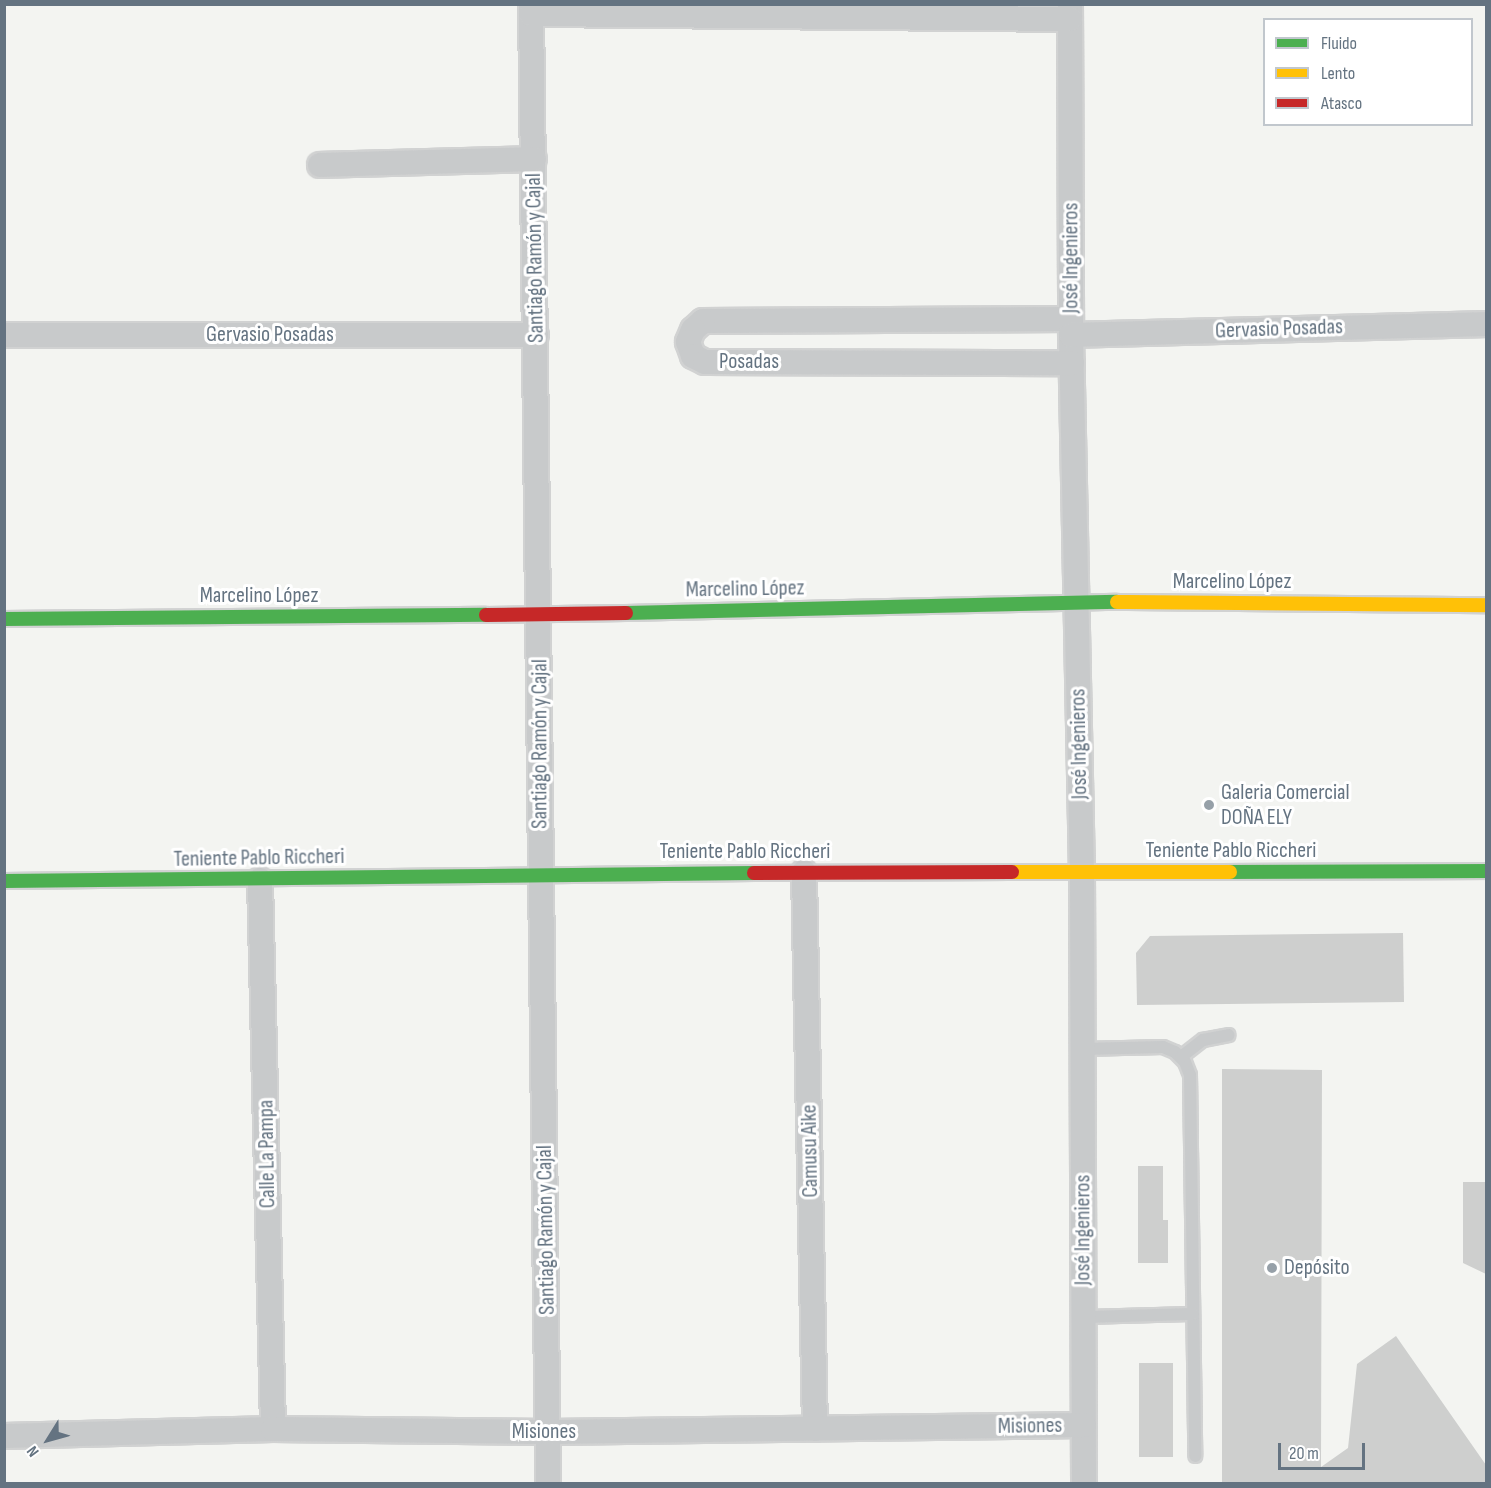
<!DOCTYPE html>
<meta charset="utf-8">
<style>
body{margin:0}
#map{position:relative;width:1491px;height:1488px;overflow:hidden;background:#f3f4f1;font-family:"Sofia Sans Condensed",sans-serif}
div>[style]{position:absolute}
.building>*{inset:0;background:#cecfce}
.roads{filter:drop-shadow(2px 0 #d1d2d2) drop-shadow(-2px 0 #d1d2d2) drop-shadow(0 2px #d1d2d2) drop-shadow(0 -2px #d1d2d2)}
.lane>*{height:12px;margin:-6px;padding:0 6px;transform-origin:6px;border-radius:6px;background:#c8cacb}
.street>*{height:24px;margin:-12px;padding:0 12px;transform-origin:12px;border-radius:12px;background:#c8cacb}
.fast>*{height:14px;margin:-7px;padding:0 7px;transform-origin:7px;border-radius:7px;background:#4caf50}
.slow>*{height:14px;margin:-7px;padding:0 7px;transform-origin:7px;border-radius:7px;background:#ffc107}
.jam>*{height:14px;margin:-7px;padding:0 7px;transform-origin:7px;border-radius:7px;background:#c62828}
.dots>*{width:16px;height:16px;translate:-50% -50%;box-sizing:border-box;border:3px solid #fff;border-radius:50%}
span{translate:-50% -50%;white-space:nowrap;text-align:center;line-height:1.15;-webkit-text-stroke:6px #fff;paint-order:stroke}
.street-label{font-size:22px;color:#647381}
.poi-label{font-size:22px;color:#647381}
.left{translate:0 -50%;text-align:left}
.frame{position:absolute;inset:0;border:6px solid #647381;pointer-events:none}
.legend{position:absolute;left:1263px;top:18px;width:210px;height:108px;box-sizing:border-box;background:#fff;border:2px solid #c1c7cd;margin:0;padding:8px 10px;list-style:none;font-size:18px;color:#647381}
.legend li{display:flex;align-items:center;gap:12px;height:30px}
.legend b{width:30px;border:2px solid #c1c7cd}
.north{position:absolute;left:18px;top:1410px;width:60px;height:60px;-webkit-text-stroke:4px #fff;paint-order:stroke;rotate:233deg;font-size:16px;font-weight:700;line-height:24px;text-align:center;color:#647381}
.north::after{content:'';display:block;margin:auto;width:21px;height:27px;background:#647381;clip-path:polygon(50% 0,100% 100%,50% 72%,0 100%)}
.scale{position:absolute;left:1278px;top:1443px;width:87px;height:27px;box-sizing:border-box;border:3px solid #647381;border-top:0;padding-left:8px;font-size:18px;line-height:21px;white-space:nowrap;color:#647381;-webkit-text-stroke:4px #fff;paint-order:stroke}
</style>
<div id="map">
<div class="building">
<div style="clip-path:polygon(1403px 933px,1404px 1002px,1137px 1005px,1136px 953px,1150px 936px)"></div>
<div style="clip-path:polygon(1222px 1069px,1322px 1070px,1321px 1467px,1348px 1448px,1357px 1364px,1396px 1336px,1486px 1465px,1486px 1484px,1222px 1484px)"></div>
<div style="clip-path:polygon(1138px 1166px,1163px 1166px,1163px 1220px,1168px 1220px,1168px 1263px,1138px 1263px)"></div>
<div style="clip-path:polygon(1463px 1182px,1486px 1182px,1486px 1274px,1463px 1263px)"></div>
<div style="clip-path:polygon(1139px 1363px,1173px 1363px,1173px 1457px,1139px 1457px)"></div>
</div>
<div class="roads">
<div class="lane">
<div style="left:1083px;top:1049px;width:80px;rotate:-1.4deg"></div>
<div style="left:1163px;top:1047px;width:13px;rotate:23deg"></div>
<div style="left:1175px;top:1052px;width:14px;rotate:45deg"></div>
<div style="left:1185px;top:1062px;width:14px;rotate:69deg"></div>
<div style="left:1190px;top:1075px;width:381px;rotate:89.2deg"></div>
<div style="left:1181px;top:1057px;width:28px;rotate:-38deg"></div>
<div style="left:1203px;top:1040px;width:26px;rotate:-11deg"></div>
<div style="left:1083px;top:1317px;width:110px;rotate:-1.6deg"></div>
</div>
<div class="street">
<div style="left:531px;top:4px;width:1480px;rotate:89.34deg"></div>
<div style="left:1070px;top:4px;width:331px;rotate:89.8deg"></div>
<div style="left:1071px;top:335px;width:538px;rotate:88.83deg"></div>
<div style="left:1082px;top:873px;width:611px;rotate:89.81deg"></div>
<div style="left:531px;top:14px;width:539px;rotate:0.53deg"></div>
<div style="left:320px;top:165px;width:214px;rotate:-1.6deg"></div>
<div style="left:1071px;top:319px;width:368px;rotate:179.7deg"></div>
<div style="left:703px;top:321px;width:13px;rotate:138deg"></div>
<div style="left:693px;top:330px;width:13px;rotate:113deg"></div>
<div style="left:688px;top:342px;width:15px;rotate:70deg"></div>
<div style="left:693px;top:356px;width:13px;rotate:27deg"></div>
<div style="left:705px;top:362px;width:367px;rotate:0.2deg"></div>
<div style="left:4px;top:335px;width:532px"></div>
<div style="left:1071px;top:335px;width:415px;rotate:-1.5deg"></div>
<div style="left:804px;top:872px;width:557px;rotate:88.87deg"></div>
<div style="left:260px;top:880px;width:549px;rotate:88.64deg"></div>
<div style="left:4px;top:1436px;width:269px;rotate:-1.5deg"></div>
<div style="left:273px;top:1429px;width:276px;rotate:0.6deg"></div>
<div style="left:549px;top:1432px;width:535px;rotate:-0.75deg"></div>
</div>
<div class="fast">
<div style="left:626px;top:613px;width:491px;rotate:-1.3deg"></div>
<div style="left:4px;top:619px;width:482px;rotate:-0.5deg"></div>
<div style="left:1230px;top:872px;width:256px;rotate:-0.2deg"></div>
<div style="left:4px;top:881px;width:750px;rotate:-0.61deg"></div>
</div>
<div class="slow">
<div style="left:1117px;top:602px;width:369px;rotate:0.5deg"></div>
<div style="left:1012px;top:872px;width:218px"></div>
</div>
<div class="jam">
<div style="left:486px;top:615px;width:140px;rotate:-0.8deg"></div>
<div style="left:754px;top:873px;width:258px;rotate:-0.2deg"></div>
</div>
</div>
<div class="dots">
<div style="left:1209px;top:805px;background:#96a0a8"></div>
<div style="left:1272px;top:1268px;background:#96a0a8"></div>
</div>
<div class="street-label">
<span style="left:535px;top:258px;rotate:-91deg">Santiago Ramón y Cajal</span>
<span style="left:1071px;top:258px;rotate:-90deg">José Ingenieros</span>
<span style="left:1279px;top:329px;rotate:-2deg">Gervasio Posadas</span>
<span style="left:270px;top:335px">Gervasio Posadas</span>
<span style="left:749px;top:362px">Posadas</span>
<span style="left:1232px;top:582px">Marcelino López</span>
<span style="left:745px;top:589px;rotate:-1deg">Marcelino López</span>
<span style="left:259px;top:596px">Marcelino López</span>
<span style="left:540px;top:744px;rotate:-90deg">Santiago Ramón y Cajal</span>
<span style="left:1079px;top:744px;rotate:-91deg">José Ingenieros</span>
<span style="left:1231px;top:851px">Teniente Pablo Riccheri</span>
<span style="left:745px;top:852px">Teniente Pablo Riccheri</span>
<span style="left:259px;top:858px;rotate:-1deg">Teniente Pablo Riccheri</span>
<span style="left:810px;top:1151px;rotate:-91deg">Camusu Aike</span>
<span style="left:267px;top:1154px;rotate:-91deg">Calle La Pampa</span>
<span style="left:546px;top:1230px;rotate:-91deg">Santiago Ramón y Cajal</span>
<span style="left:1083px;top:1230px;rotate:-90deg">José Ingenieros</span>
<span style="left:1030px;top:1426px;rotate:-1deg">Misiones</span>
<span style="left:544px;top:1432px">Misiones</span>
</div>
<div class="poi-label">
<span class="left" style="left:1221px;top:805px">Galeria Comercial<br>DOÑA ELY</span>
<span class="left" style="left:1284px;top:1268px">Depósito</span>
</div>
<div class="frame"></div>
<ul class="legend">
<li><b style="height:8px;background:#4caf50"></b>Fluido</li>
<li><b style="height:8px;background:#ffc107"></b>Lento</li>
<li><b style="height:8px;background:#c62828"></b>Atasco</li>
</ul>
<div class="north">N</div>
<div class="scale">20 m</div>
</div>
